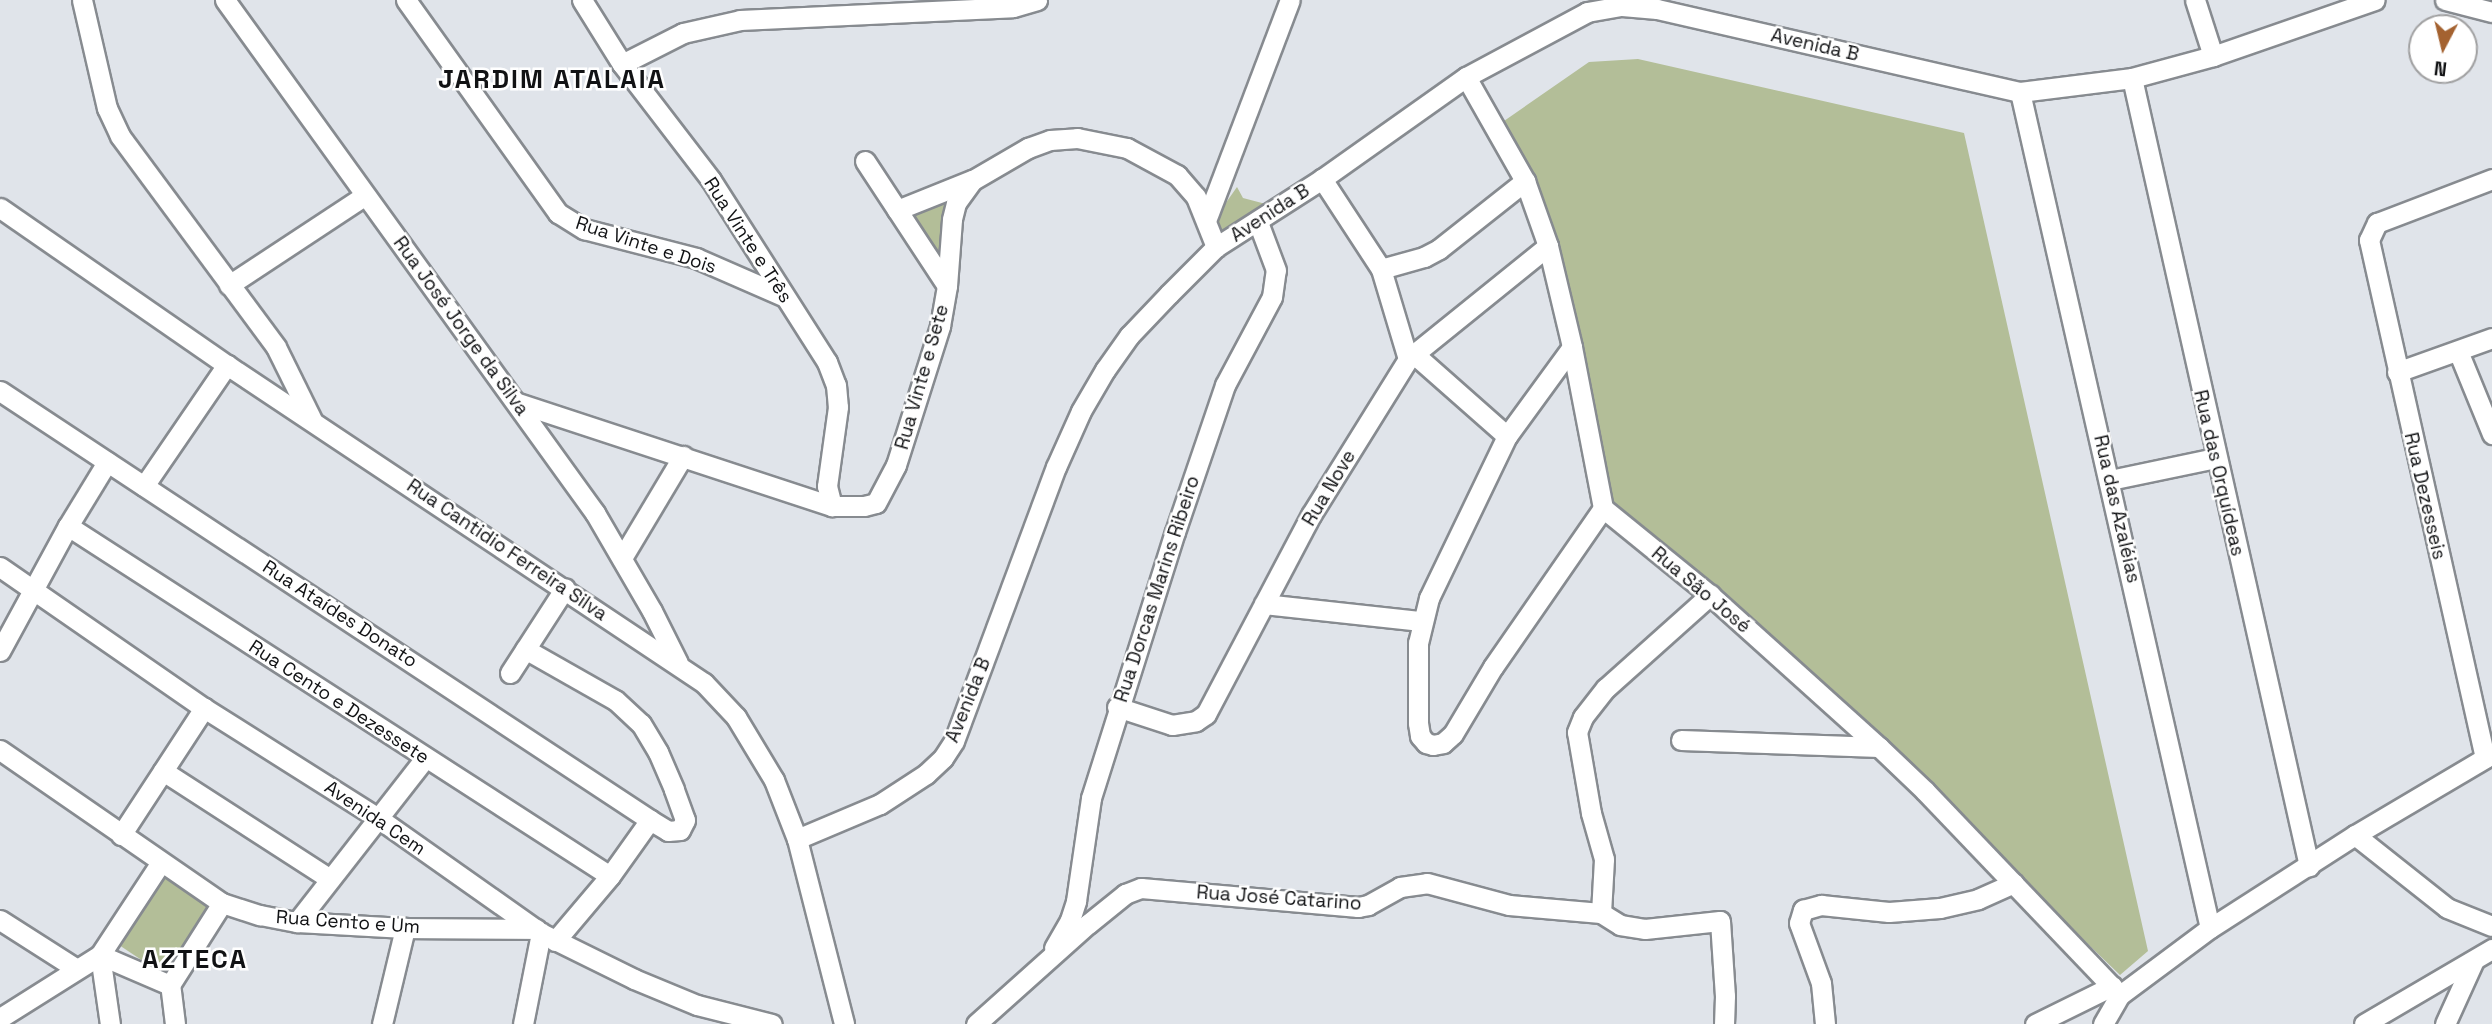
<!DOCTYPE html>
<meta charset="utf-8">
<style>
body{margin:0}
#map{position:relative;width:2492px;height:1024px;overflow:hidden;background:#e0e4ea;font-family:"Space Grotesk",sans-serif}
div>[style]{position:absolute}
.green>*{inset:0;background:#b3be98}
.roads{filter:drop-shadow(2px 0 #878b90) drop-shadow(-2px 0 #878b90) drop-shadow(0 2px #878b90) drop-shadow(0 -2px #878b90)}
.minor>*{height:19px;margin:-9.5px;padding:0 9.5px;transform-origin:9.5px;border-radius:9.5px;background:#fff}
span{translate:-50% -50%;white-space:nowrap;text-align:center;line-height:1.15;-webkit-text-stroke:5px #fff;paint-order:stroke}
.street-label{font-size:19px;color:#111214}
.district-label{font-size:26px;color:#111214;font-weight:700;letter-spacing:2px}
.north{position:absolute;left:2408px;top:14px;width:70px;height:70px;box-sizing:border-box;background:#fff;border:2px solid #a0a0a1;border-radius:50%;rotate:187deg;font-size:19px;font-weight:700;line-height:28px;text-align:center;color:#111214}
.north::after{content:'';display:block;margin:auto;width:24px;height:32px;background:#a46230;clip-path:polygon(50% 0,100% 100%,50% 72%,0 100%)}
</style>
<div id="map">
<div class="green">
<div style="clip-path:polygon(1638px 59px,1964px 133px,2148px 951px,2120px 975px,1769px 637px,1609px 517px,1581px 343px,1566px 303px,1534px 176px,1504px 121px,1589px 62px)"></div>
<div style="clip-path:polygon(1237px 187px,1243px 198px,1262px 203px,1278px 203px,1227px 235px,1217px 225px,1218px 214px)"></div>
<div style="clip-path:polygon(956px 196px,943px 266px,911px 215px)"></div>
<div style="clip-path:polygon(167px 873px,212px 903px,164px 975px,119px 945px)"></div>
</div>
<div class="roads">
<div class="minor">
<div style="left:82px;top:0;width:111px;rotate:77deg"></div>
<div style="left:107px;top:108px;width:31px;rotate:65deg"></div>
<div style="left:120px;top:136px;width:262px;rotate:53.5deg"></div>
<div style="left:276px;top:347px;width:81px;rotate:63.7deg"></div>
<div style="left:225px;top:0;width:633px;rotate:54.2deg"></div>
<div style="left:595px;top:513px;width:113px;rotate:59.8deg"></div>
<div style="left:652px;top:611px;width:58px;rotate:63.4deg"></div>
<div style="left:406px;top:0;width:262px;rotate:54.5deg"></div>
<div style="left:558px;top:213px;width:31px;rotate:32deg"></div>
<div style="left:584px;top:229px;width:116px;rotate:14.5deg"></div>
<div style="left:696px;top:258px;width:95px;rotate:23.6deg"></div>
<div style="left:582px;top:0;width:75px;rotate:58deg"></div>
<div style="left:622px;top:64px;width:146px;rotate:52.5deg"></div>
<div style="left:711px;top:180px;width:216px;rotate:57.5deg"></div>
<div style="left:827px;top:362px;width:25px;rotate:69deg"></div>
<div style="left:836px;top:385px;width:22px;rotate:85deg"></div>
<div style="left:838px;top:407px;width:80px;rotate:97.9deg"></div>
<div style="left:827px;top:486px;width:21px;rotate:76deg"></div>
<div style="left:2195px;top:0;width:59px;rotate:72.2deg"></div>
<div style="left:2445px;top:0;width:49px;rotate:14.3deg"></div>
<div style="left:622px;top:64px;width:68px;rotate:-26.9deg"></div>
<div style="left:683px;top:33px;width:58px;rotate:-12.8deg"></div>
<div style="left:740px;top:20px;width:273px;rotate:-2.7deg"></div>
<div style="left:1013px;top:7px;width:25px;rotate:-16deg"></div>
<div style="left:1466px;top:77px;width:120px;rotate:60.4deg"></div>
<div style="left:1525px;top:181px;width:69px;rotate:70.5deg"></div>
<div style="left:1548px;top:246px;width:104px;rotate:76.6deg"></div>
<div style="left:1572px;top:347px;width:164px;rotate:79.1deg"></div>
<div style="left:1603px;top:508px;width:138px;rotate:39.1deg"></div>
<div style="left:1710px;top:595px;width:227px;rotate:42deg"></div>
<div style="left:1879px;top:747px;width:64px;rotate:43.7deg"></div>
<div style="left:1925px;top:791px;width:282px;rotate:46.3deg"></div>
<div style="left:2132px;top:78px;width:808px;rotate:77.34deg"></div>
<div style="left:2020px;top:92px;width:857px;rotate:77.2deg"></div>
<div style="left:865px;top:161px;width:149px;rotate:56.7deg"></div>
<div style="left:0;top:208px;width:276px;rotate:34.7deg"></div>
<div style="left:227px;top:365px;width:573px;rotate:33.69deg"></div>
<div style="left:704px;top:683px;width:47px;rotate:46.7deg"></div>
<div style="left:736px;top:717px;width:74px;rotate:58.9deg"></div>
<div style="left:774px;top:780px;width:63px;rotate:68.7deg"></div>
<div style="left:797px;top:839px;width:191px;rotate:75.7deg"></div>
<div style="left:897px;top:210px;width:81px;rotate:-21.8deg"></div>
<div style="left:1207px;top:218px;width:233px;rotate:-69.2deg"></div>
<div style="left:1381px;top:269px;width:45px;rotate:-15.6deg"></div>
<div style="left:1424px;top:257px;width:17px;rotate:-28deg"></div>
<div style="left:1439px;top:249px;width:110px;rotate:-38.3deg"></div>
<div style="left:229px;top:285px;width:162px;rotate:-33.4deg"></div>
<div style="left:1572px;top:347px;width:110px;rotate:126.1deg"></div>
<div style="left:1507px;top:436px;width:180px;rotate:115.7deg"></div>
<div style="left:1429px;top:598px;width:46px;rotate:103.7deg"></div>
<div style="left:1418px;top:643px;width:80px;rotate:90deg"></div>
<div style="left:1418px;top:723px;width:13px;rotate:81deg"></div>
<div style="left:1420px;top:736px;width:9px;rotate:49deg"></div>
<div style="left:1426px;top:743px;width:7px;rotate:16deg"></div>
<div style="left:1433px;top:745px;width:10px;rotate:-11deg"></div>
<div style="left:1443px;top:743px;width:13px;rotate:-42deg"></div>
<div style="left:1453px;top:734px;width:78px;rotate:-59.2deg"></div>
<div style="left:1493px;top:667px;width:193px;rotate:-55.3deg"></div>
<div style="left:2458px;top:351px;width:90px;rotate:67.7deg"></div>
<div style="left:1414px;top:354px;width:124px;rotate:41.4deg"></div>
<div style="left:1408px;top:359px;width:180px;rotate:-38.9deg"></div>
<div style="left:2397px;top:372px;width:101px;rotate:-19.7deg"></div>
<div style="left:0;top:391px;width:779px;rotate:33.42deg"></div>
<div style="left:650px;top:820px;width:21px;rotate:31deg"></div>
<div style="left:668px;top:831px;width:12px;rotate:-5deg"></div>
<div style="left:680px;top:830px;width:11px;rotate:-63deg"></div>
<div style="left:685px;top:820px;width:33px;rotate:-110deg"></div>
<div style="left:674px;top:789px;width:40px;rotate:-113.4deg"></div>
<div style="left:658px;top:752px;width:33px;rotate:-121deg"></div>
<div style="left:641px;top:724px;width:35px;rotate:-137deg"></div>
<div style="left:615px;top:700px;width:103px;rotate:-150.5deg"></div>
<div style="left:518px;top:403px;width:330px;rotate:18.2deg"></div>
<div style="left:832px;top:506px;width:32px"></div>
<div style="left:864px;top:506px;width:12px;rotate:-14deg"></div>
<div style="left:876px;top:503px;width:43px;rotate:-62.2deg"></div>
<div style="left:896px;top:465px;width:146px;rotate:-72.4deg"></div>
<div style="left:940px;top:326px;width:41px;rotate:-80.1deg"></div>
<div style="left:947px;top:286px;width:67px;rotate:-85.7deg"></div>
<div style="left:952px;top:219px;width:16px;rotate:-76deg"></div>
<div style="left:956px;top:203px;width:29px;rotate:-54deg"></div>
<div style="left:973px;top:180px;width:64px;rotate:-30.2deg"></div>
<div style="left:1028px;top:148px;width:23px;rotate:-20deg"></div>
<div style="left:1050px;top:140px;width:27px;rotate:-4deg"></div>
<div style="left:1077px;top:138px;width:51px;rotate:11.3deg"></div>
<div style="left:1127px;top:148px;width:57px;rotate:28.4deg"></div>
<div style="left:1177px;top:175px;width:29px;rotate:49deg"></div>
<div style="left:1196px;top:197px;width:54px;rotate:68.2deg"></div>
<div style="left:2110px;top:480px;width:107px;rotate:-11.8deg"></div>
<div style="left:144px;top:486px;width:147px;rotate:-55.6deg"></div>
<div style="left:68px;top:526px;width:645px;rotate:32.85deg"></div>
<div style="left:622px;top:558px;width:119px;rotate:-59.1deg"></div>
<div style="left:0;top:567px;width:248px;rotate:34.7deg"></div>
<div style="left:204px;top:708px;width:206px;rotate:32.3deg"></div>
<div style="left:378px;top:818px;width:199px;rotate:35.2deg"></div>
<div style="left:541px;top:933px;width:104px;rotate:26.3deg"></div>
<div style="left:634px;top:979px;width:68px;rotate:22.4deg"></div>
<div style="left:697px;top:1005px;width:77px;rotate:14.2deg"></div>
<div style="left:1264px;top:604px;width:158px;rotate:6.2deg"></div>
<div style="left:0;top:651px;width:142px;rotate:-61.5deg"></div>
<div style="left:68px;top:526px;width:75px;rotate:-58.6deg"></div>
<div style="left:510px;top:673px;width:101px;rotate:-57.1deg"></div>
<div style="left:1117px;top:707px;width:58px;rotate:18.1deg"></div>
<div style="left:1172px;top:725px;width:24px;rotate:-9deg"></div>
<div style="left:1196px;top:721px;width:12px;rotate:-35deg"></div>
<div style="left:1206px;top:714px;width:225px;rotate:-62.2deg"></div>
<div style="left:1311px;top:515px;width:184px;rotate:-58.1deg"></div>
<div style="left:1408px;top:359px;width:94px;rotate:-106.7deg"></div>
<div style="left:1381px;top:269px;width:108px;rotate:-123.2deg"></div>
<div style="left:1681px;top:740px;width:198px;rotate:2deg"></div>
<div style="left:0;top:750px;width:270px;rotate:34.6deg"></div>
<div style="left:222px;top:903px;width:40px;rotate:18deg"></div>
<div style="left:260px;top:915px;width:38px;rotate:11deg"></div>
<div style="left:297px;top:922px;width:108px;rotate:3.2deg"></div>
<div style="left:405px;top:928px;width:131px;rotate:0.4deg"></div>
<div style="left:2485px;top:758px;width:531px;rotate:-102.62deg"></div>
<div style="left:2369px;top:240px;width:19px;rotate:-65deg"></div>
<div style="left:2377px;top:223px;width:123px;rotate:-20.9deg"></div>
<div style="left:163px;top:771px;width:199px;rotate:32.9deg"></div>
<div style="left:121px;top:835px;width:152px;rotate:-56.8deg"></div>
<div style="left:2355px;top:835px;width:117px;rotate:38.4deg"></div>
<div style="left:2447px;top:908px;width:48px;rotate:21.8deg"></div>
<div style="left:797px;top:839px;width:90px;rotate:-22.9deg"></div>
<div style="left:880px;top:804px;width:55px;rotate:-33.1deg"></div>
<div style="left:926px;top:774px;width:23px;rotate:-43deg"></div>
<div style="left:943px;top:758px;width:20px;rotate:-57deg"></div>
<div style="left:954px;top:741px;width:292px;rotate:-69.6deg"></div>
<div style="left:1056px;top:467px;width:61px;rotate:-65.9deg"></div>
<div style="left:1081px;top:411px;width:48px;rotate:-59.7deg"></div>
<div style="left:1105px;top:370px;width:42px;rotate:-54.8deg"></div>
<div style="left:1129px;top:336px;width:58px;rotate:-46.4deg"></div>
<div style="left:1169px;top:294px;width:66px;rotate:-45deg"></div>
<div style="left:1216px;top:247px;width:126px;rotate:-32.7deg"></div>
<div style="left:1322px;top:179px;width:176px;rotate:-35.3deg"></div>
<div style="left:1466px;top:77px;width:137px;rotate:-28.2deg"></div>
<div style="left:1587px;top:12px;width:36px;rotate:-10deg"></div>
<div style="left:1622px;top:6px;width:35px;rotate:5deg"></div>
<div style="left:1657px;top:9px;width:372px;rotate:12.9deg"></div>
<div style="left:2020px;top:92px;width:113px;rotate:-7.1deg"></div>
<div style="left:2132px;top:78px;width:84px;rotate:-15.2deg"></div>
<div style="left:2213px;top:56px;width:171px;rotate:-19.1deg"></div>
<div style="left:1601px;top:913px;width:54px;rotate:-86.8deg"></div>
<div style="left:1604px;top:859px;width:48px;rotate:-105.8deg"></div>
<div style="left:1591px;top:813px;width:82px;rotate:-99.8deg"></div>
<div style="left:1577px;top:732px;width:16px;rotate:-68deg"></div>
<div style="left:1583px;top:717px;width:37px;rotate:-52deg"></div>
<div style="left:1606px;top:688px;width:140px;rotate:-41.8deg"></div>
<div style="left:0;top:920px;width:91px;rotate:32.5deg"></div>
<div style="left:297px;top:922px;width:208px;rotate:-52deg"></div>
<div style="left:555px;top:941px;width:85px;rotate:-49.8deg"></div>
<div style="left:610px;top:876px;width:69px;rotate:-54.5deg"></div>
<div style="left:1054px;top:948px;width:32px;rotate:-60deg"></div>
<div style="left:1070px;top:920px;width:20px;rotate:-72deg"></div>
<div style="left:1076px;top:901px;width:104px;rotate:-81.7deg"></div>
<div style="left:1091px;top:798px;width:279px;rotate:-72.5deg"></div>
<div style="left:1175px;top:532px;width:155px;rotate:-71.2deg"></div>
<div style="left:1225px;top:385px;width:100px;rotate:-61.9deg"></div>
<div style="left:1272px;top:297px;width:27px;rotate:-82deg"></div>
<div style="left:1276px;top:270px;width:51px;rotate:-110.6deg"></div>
<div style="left:100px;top:955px;width:76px;rotate:23.2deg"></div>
<div style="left:100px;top:955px;width:70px;rotate:81.8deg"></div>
<div style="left:0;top:1018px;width:118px;rotate:-32.2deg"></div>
<div style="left:100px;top:955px;width:111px;rotate:-56.7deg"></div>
<div style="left:175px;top:1024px;width:39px;rotate:-97deg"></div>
<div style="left:170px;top:985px;width:97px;rotate:-57.6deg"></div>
<div style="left:382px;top:1024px;width:99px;rotate:-76.5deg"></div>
<div style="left:523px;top:1024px;width:93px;rotate:-78.8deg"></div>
<div style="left:976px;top:1024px;width:150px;rotate:-41.8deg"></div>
<div style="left:1088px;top:924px;width:48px;rotate:-39deg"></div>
<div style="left:1125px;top:894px;width:17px;rotate:-21deg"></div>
<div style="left:1141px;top:888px;width:218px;rotate:5deg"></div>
<div style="left:1358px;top:907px;width:10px;rotate:-11deg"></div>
<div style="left:1368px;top:905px;width:37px;rotate:-29deg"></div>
<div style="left:1400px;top:887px;width:27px;rotate:-8deg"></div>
<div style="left:1427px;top:883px;width:85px;rotate:15deg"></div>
<div style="left:1509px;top:905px;width:92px;rotate:5deg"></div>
<div style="left:1601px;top:913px;width:22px;rotate:32deg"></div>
<div style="left:1620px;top:925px;width:25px;rotate:9deg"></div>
<div style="left:1645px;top:929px;width:75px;rotate:-6.1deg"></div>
<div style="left:1720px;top:921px;width:75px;rotate:86.2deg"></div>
<div style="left:1725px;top:996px;width:28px;rotate:92deg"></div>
<div style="left:1825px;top:1024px;width:41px;rotate:-95.6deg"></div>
<div style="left:1821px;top:983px;width:64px;rotate:-110.1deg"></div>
<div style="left:1799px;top:923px;width:14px;rotate:-73deg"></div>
<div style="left:1803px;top:910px;width:19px;rotate:-16deg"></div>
<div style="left:1821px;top:905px;width:68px;rotate:5.9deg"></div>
<div style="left:1889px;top:912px;width:51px;rotate:-4.5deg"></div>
<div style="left:1940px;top:908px;width:39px;rotate:-13deg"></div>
<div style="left:1978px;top:899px;width:39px;rotate:-24deg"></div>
<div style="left:2035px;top:1024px;width:86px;rotate:-26.3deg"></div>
<div style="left:2103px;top:1024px;width:34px;rotate:-60deg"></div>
<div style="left:2120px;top:995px;width:112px;rotate:-36.7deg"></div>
<div style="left:2210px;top:928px;width:172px;rotate:-32.7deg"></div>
<div style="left:2355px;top:835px;width:159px;rotate:-30.6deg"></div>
<div style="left:2364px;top:1024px;width:148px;rotate:-30.4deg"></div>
<div style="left:2445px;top:1024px;width:70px;rotate:-65.6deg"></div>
</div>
</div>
<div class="street-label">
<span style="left:1815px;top:45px;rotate:13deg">Avenida B</span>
<span style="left:1270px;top:213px;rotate:-33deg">Avenida B</span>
<span style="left:748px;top:240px;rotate:57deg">Rua Vinte e Três</span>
<span style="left:646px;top:245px;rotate:18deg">Rua Vinte e Dois</span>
<span style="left:461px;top:326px;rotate:54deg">Rua José Jorge da Silva</span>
<span style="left:922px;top:377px;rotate:-74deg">Rua Vinte e Sete</span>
<span style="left:2219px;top:473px;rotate:77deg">Rua das Orquídeas</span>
<span style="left:1329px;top:488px;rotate:-59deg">Rua Nove</span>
<span style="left:2425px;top:496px;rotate:77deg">Rua Dezesseis</span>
<span style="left:2117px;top:509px;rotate:77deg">Rua das Azaléias</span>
<span style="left:507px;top:550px;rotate:34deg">Rua Cantidio Ferreira Silva</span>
<span style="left:1157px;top:589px;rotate:-72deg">Rua Dorcas Marins Ribeiro</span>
<span style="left:1701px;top:590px;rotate:40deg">Rua São José</span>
<span style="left:340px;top:614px;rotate:33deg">Rua Ataídes Donato</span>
<span style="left:968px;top:700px;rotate:-68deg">Avenida B</span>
<span style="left:339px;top:702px;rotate:33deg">Rua Cento e Dezessete</span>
<span style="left:375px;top:818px;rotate:34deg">Avenida Cem</span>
<span style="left:1279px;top:898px;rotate:4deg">Rua José Catarino</span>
<span style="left:348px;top:922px;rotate:4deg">Rua Cento e Um</span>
</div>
<div class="district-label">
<span style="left:552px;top:80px">JARDIM ATALAIA</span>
<span style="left:195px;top:960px">AZTECA</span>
</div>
<div class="north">N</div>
</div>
